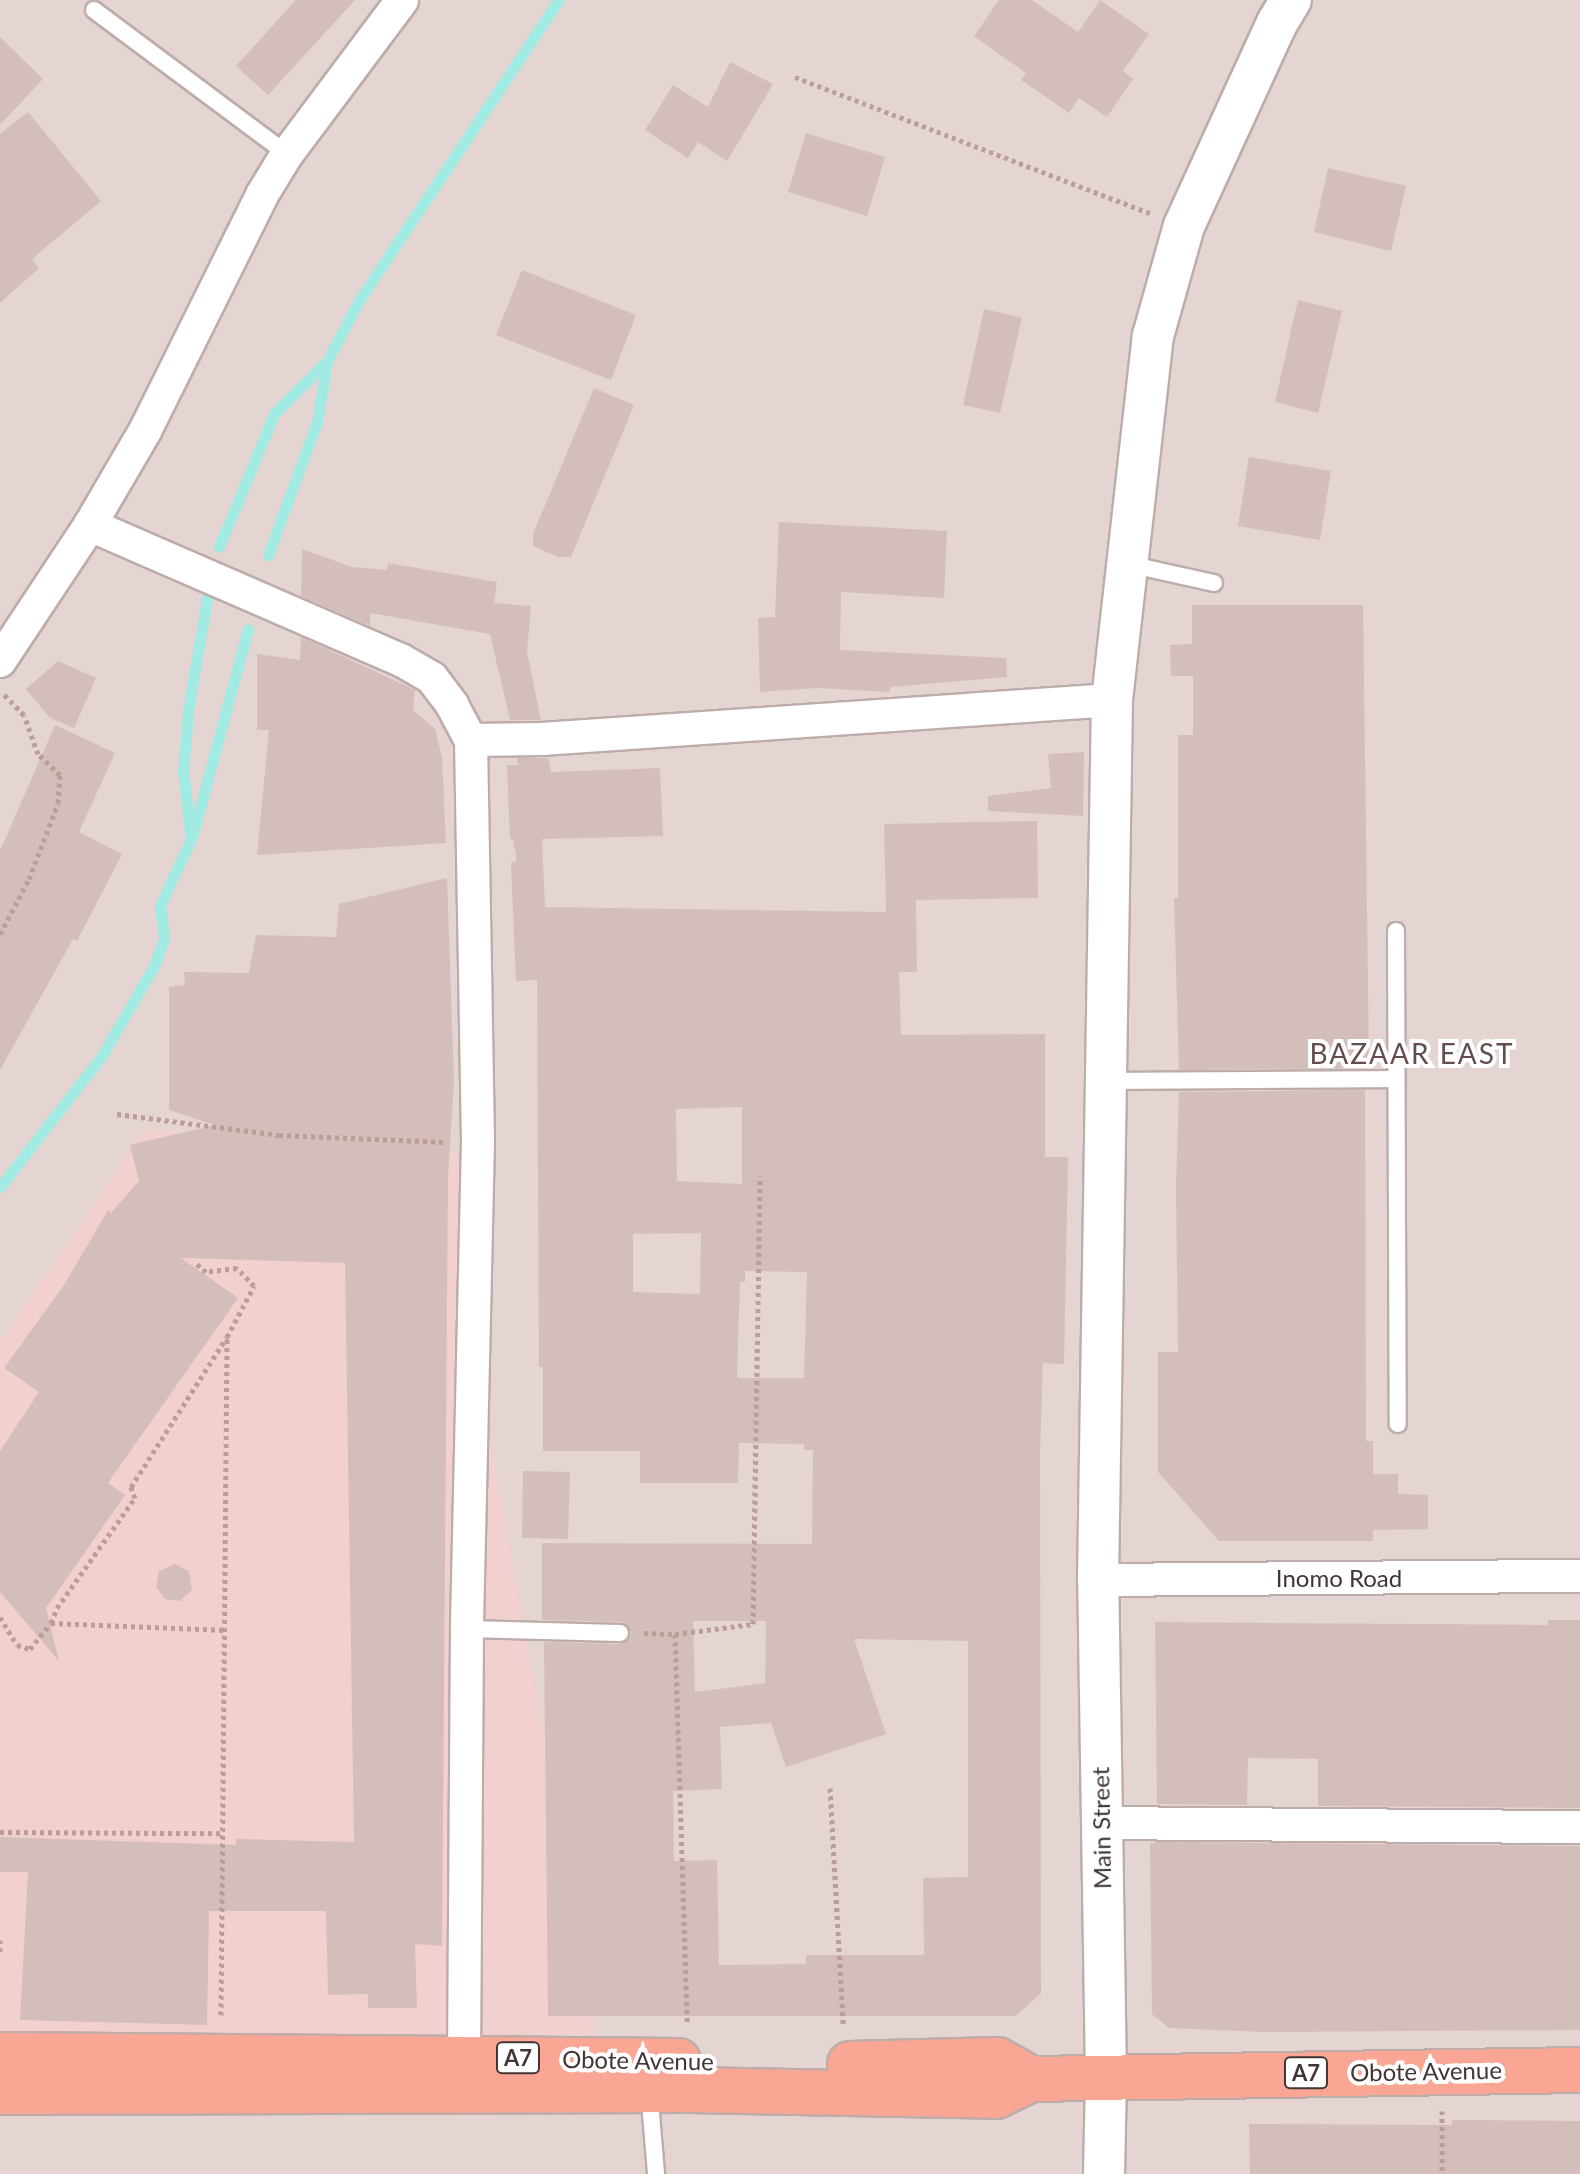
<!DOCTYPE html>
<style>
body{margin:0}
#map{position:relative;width:1580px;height:2174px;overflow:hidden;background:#f1e5e3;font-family:Lato,sans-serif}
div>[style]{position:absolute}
.residential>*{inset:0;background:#e4d4d2}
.commercial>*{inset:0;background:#f2d0cf}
.stream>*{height:11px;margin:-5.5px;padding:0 5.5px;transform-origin:5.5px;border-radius:5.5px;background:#a1ebe3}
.building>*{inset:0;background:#d4bebc}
.path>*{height:5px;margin-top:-2.5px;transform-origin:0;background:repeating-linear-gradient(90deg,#bc9d99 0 4px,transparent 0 8px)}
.roads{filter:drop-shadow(2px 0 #beacaa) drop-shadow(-2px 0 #beacaa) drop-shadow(0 2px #beacaa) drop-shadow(0 -2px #beacaa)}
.service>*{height:16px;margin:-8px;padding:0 8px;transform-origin:8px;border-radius:8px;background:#fff}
.minor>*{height:32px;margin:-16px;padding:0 16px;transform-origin:16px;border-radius:16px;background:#fff}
.tertiary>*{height:40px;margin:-20px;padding:0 20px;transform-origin:20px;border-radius:20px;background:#fff}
.primary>*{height:44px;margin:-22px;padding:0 22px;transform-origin:22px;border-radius:22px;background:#f9a794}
span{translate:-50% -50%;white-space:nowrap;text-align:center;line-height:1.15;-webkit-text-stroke:8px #fff;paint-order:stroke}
.shield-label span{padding:2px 6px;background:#fff;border:2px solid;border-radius:6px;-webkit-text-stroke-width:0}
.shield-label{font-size:22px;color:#423534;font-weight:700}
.street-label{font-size:24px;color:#423534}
.quarter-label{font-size:28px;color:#644d4c;letter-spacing:2px}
</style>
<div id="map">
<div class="residential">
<div style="clip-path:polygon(0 0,1580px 0,1580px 2174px,0 2174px)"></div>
</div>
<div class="commercial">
<div style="clip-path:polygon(145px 1129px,486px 1154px,484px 1402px,597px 2035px,0 2032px,0 1342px)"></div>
</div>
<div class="stream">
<div style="left:219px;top:547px;width:144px;rotate:-67.5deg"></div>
<div style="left:274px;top:414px;width:75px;rotate:-45deg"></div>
<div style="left:327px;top:361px;width:70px;rotate:-62deg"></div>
<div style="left:360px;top:299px;width:359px;rotate:-56.4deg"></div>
<div style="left:268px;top:555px;width:142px;rotate:-69.8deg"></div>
<div style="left:317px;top:422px;width:61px;rotate:-80.5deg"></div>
<div style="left:193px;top:834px;width:212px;rotate:-75deg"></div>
<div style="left:0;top:1187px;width:165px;rotate:-52.2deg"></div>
<div style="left:101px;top:1057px;width:105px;rotate:-59.8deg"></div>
<div style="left:154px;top:966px;width:30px;rotate:-70deg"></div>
<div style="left:164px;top:938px;width:32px;rotate:-97deg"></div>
<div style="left:160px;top:906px;width:74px;rotate:-65.2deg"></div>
<div style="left:191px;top:839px;width:68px;rotate:-96.7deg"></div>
<div style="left:183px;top:771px;width:60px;rotate:-85.2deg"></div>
<div style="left:188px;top:711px;width:126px;rotate:-80.4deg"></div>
</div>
<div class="building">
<div style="clip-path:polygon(296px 0,355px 0,268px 95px,236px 66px)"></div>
<div style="clip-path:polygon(999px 0,1032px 0,1078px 32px,1100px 0,1149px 34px,1123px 71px,1133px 79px,1107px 117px,1079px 98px,1069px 113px,1021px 80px,1026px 73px,974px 36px)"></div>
<div style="clip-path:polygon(0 37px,43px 79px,0 125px)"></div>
<div style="clip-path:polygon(730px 62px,773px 84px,727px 161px,698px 142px,688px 158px,645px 130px,673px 85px,708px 107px)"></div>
<div style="clip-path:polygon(28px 112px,101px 201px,32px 259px,39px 268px,0 303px,0 134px)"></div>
<div style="clip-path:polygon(806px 133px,885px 157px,867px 216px,788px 192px)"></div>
<div style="clip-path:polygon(1328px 168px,1406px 186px,1391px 251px,1314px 232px)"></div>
<div style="clip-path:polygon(522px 270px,636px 315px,611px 380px,496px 335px)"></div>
<div style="clip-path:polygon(1298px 300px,1342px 311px,1318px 413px,1275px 402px)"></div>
<div style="clip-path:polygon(984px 309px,1022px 318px,1000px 413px,963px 405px)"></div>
<div style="clip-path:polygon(594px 388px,634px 405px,571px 557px,558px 557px,533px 546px,533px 534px)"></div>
<div style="clip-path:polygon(1249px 457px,1331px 471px,1320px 540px,1238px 526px)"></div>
<div style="clip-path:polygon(779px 522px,947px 531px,944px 598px,841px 592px,840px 650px,1006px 658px,1007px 677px,890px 687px,890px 692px,817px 688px,760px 692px,758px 618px,775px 617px)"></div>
<div style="clip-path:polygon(302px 549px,352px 567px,387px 570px,388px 563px,497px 582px,494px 603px,531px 606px,527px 652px,541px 720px,510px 720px,490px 634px,370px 613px,370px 626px,301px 596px)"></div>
<div style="clip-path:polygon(1192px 605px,1363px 605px,1369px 1060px,1365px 1060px,1365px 1068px,1179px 1070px,1174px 898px,1178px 898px,1178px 735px,1193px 735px,1193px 676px,1171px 676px,1170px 645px,1192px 644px)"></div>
<div style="clip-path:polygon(301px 637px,415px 690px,413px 710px,435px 729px,442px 757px,446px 843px,257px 855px,269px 730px,257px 730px,257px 654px,300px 660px)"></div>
<div style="clip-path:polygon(58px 661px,96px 678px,74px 728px,50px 718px,26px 689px)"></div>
<div style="clip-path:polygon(55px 725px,115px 753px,79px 832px,122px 854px,77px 941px,73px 939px,0 1070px,0 851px)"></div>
<div style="clip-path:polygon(1084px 752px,1083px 816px,988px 811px,988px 796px,1051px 788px,1048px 754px)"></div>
<div style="clip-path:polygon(evenodd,517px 758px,548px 758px,551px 772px,660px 768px,663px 836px,542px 839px,545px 907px,886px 912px,884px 824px,1037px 821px,1038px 898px,916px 900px,917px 972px,899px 972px,901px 1035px,1045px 1034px,1045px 1157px,1068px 1157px,1064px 1364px,1043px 1363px,1040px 1453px,1041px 1993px,1016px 2016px,548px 2016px,544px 1642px,620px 1644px,629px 1639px,631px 1632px,620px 1622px,542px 1620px,542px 1543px,812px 1544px,813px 1450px,804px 1450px,804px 1444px,739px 1443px,738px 1483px,640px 1483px,640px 1451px,543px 1451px,543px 1367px,539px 1367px,537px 980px,516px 981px,511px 863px,517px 861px,513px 839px,510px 839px,507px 765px,518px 765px,517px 758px,742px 1107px,742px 1184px,677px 1181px,676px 1109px,742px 1107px,517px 758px,701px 1233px,700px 1294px,633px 1292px,633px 1234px,701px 1233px,517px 758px,745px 1271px,807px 1272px,804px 1378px,737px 1378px,740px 1282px,745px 1282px,745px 1271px,517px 758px,693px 1621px,766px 1621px,765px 1683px,695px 1692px,693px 1621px,517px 758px,854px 1639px,968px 1641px,968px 1877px,923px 1878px,924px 1955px,806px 1955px,806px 1964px,719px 1965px,717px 1860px,674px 1861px,673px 1791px,722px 1789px,720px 1727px,771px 1723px,786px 1767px,886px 1734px,854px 1639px)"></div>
<div style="clip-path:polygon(447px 878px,454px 1081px,448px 1177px,442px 1946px,415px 1944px,417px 2008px,368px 2008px,368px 1994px,328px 1995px,326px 1911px,209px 1911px,207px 2025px,20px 2020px,28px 1872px,0 1872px,0 1837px,236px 1845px,236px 1839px,354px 1842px,345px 1263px,181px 1258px,238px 1298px,108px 1483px,125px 1495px,46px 1608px,59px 1661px,0 1592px,0 1451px,39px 1392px,4px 1368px,64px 1285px,108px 1210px,111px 1213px,139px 1181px,130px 1145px,215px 1125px,169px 1110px,169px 987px,185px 985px,184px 972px,249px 973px,256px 935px,336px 937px,339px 904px)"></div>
<div style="clip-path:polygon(1365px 1090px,1366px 1441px,1373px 1441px,1373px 1474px,1398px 1474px,1398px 1494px,1428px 1495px,1428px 1529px,1373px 1530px,1373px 1541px,1219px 1541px,1158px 1472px,1158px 1352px,1178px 1352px,1176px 1186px,1179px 1092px)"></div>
<div style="clip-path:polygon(523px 1471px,570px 1472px,568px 1539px,522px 1538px)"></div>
<div style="clip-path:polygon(175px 1564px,189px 1571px,192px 1590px,180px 1601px,165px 1599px,156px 1587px,159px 1571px)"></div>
<div style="clip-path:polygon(1548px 1620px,1580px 1620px,1580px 1808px,1318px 1806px,1318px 1759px,1248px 1758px,1247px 1805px,1157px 1804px,1155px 1622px,1548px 1625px)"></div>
<div style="clip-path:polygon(1158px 1842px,1580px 1846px,1580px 2030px,1263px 2032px,1169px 2028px,1152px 2014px,1150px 1844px)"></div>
<div style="clip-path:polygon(1452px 2120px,1580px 2121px,1580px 2174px,1250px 2174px,1249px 2124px,1452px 2125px)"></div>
</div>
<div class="path">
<div style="left:795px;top:77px;width:380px;rotate:21deg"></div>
<div style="left:0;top:934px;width:62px;rotate:-62.2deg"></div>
<div style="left:29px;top:879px;width:81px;rotate:-69.1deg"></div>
<div style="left:58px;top:803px;width:28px;rotate:-86deg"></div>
<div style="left:60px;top:775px;width:30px;rotate:-136deg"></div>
<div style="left:38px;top:754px;width:41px;rotate:-109.7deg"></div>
<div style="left:24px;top:715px;width:30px;rotate:-134deg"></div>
<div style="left:117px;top:1114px;width:163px;rotate:7.4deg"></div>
<div style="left:279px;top:1135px;width:166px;rotate:2.4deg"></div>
<div style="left:0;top:1617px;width:33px;rotate:59deg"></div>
<div style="left:17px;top:1645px;width:14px;rotate:17deg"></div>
<div style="left:30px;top:1649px;width:33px;rotate:-51deg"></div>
<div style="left:51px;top:1623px;width:174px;rotate:2.3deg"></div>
<div style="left:51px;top:1623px;width:16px;rotate:-68deg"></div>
<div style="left:57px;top:1608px;width:135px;rotate:-54.7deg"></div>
<div style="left:135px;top:1498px;width:12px;rotate:-110deg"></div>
<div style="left:131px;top:1487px;width:178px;rotate:-57.4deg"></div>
<div style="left:227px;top:1337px;width:58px;rotate:-62.1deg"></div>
<div style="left:254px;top:1286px;width:25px;rotate:-133deg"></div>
<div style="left:237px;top:1268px;width:31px;rotate:173deg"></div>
<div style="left:206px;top:1272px;width:13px;rotate:-138deg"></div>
<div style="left:644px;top:1633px;width:31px;rotate:2deg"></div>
<div style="left:675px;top:1634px;width:390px;rotate:88.2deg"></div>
<div style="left:675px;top:1634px;width:79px;rotate:-7.3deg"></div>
<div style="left:753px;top:1624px;width:448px;rotate:-89.1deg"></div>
<div style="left:830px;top:1788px;width:236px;rotate:86.8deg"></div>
<div style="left:0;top:1832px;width:223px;rotate:0.3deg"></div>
<div style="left:0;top:1940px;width:15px;rotate:90deg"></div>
<div style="left:221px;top:2015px;width:678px;rotate:-89.49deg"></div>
<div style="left:1442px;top:2111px;width:63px;rotate:90deg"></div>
</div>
<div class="roads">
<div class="service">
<div style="left:94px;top:10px;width:241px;rotate:36.7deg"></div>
<div style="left:1128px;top:564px;width:88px;rotate:12.5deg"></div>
<div style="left:1396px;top:931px;width:493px;rotate:89.8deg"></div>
<div style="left:1108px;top:1081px;width:288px;rotate:-0.4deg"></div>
<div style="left:467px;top:1629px;width:153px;rotate:1.5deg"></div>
<div style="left:649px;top:2090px;width:84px;rotate:85.2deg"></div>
</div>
<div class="minor">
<div style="left:90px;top:525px;width:339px;rotate:23.5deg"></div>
<div style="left:401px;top:660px;width:36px;rotate:30deg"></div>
<div style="left:432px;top:678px;width:34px;rotate:53deg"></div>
<div style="left:452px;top:705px;width:40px;rotate:62deg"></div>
<div style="left:471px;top:740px;width:400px;rotate:89deg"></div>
<div style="left:478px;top:1140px;width:489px;rotate:91.3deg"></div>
<div style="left:467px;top:1629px;width:428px;rotate:90.4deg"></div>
<div style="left:0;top:661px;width:163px;rotate:-56.5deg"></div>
<div style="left:90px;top:525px;width:109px;rotate:-59.7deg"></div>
<div style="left:145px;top:431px;width:263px;rotate:-63.6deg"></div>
<div style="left:262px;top:195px;width:48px;rotate:-58.6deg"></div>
<div style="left:287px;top:154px;width:192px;rotate:-53.2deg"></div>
<div style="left:471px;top:740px;width:71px;rotate:-0.8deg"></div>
<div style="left:542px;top:739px;width:571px;rotate:-3.91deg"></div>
<div style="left:1098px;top:1580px;width:482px;rotate:-0.5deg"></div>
<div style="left:1100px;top:1823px;width:480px;rotate:0.5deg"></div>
</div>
<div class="tertiary">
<div style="left:1104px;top:2174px;width:97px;rotate:-88.8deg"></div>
<div style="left:1106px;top:2077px;width:497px;rotate:-90.9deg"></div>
<div style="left:1098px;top:1580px;width:880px;rotate:-89.09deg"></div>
<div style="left:1112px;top:700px;width:366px;rotate:-83.6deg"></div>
<div style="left:1153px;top:336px;width:114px;rotate:-74.3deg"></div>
<div style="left:1184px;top:226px;width:223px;rotate:-65.4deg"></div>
<div style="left:1277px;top:23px;width:27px;rotate:-59deg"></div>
</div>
<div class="primary">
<div style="left:0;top:2055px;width:678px;rotate:0.51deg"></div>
<div style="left:850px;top:2064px;width:147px;rotate:-1.6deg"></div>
<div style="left:997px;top:2060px;width:39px;rotate:29deg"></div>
<div style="left:0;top:2092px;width:690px;rotate:-0.17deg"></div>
<div style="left:690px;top:2090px;width:306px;rotate:1.1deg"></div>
<div style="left:996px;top:2096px;width:39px;rotate:-26deg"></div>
<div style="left:1031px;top:2079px;width:549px;rotate:-0.94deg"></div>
</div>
</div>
<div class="shield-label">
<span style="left:518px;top:2058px">A7</span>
<span style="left:1306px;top:2073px">A7</span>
</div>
<div class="street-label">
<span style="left:1339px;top:1578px">Inomo Road</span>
<span style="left:1101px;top:1828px;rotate:-91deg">Main Street</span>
<span style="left:638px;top:2060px;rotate:1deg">Obote Avenue</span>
<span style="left:1426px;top:2071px;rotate:-1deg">Obote Avenue</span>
</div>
<div class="quarter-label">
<span style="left:1412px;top:1053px">BAZAAR EAST</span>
</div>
</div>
